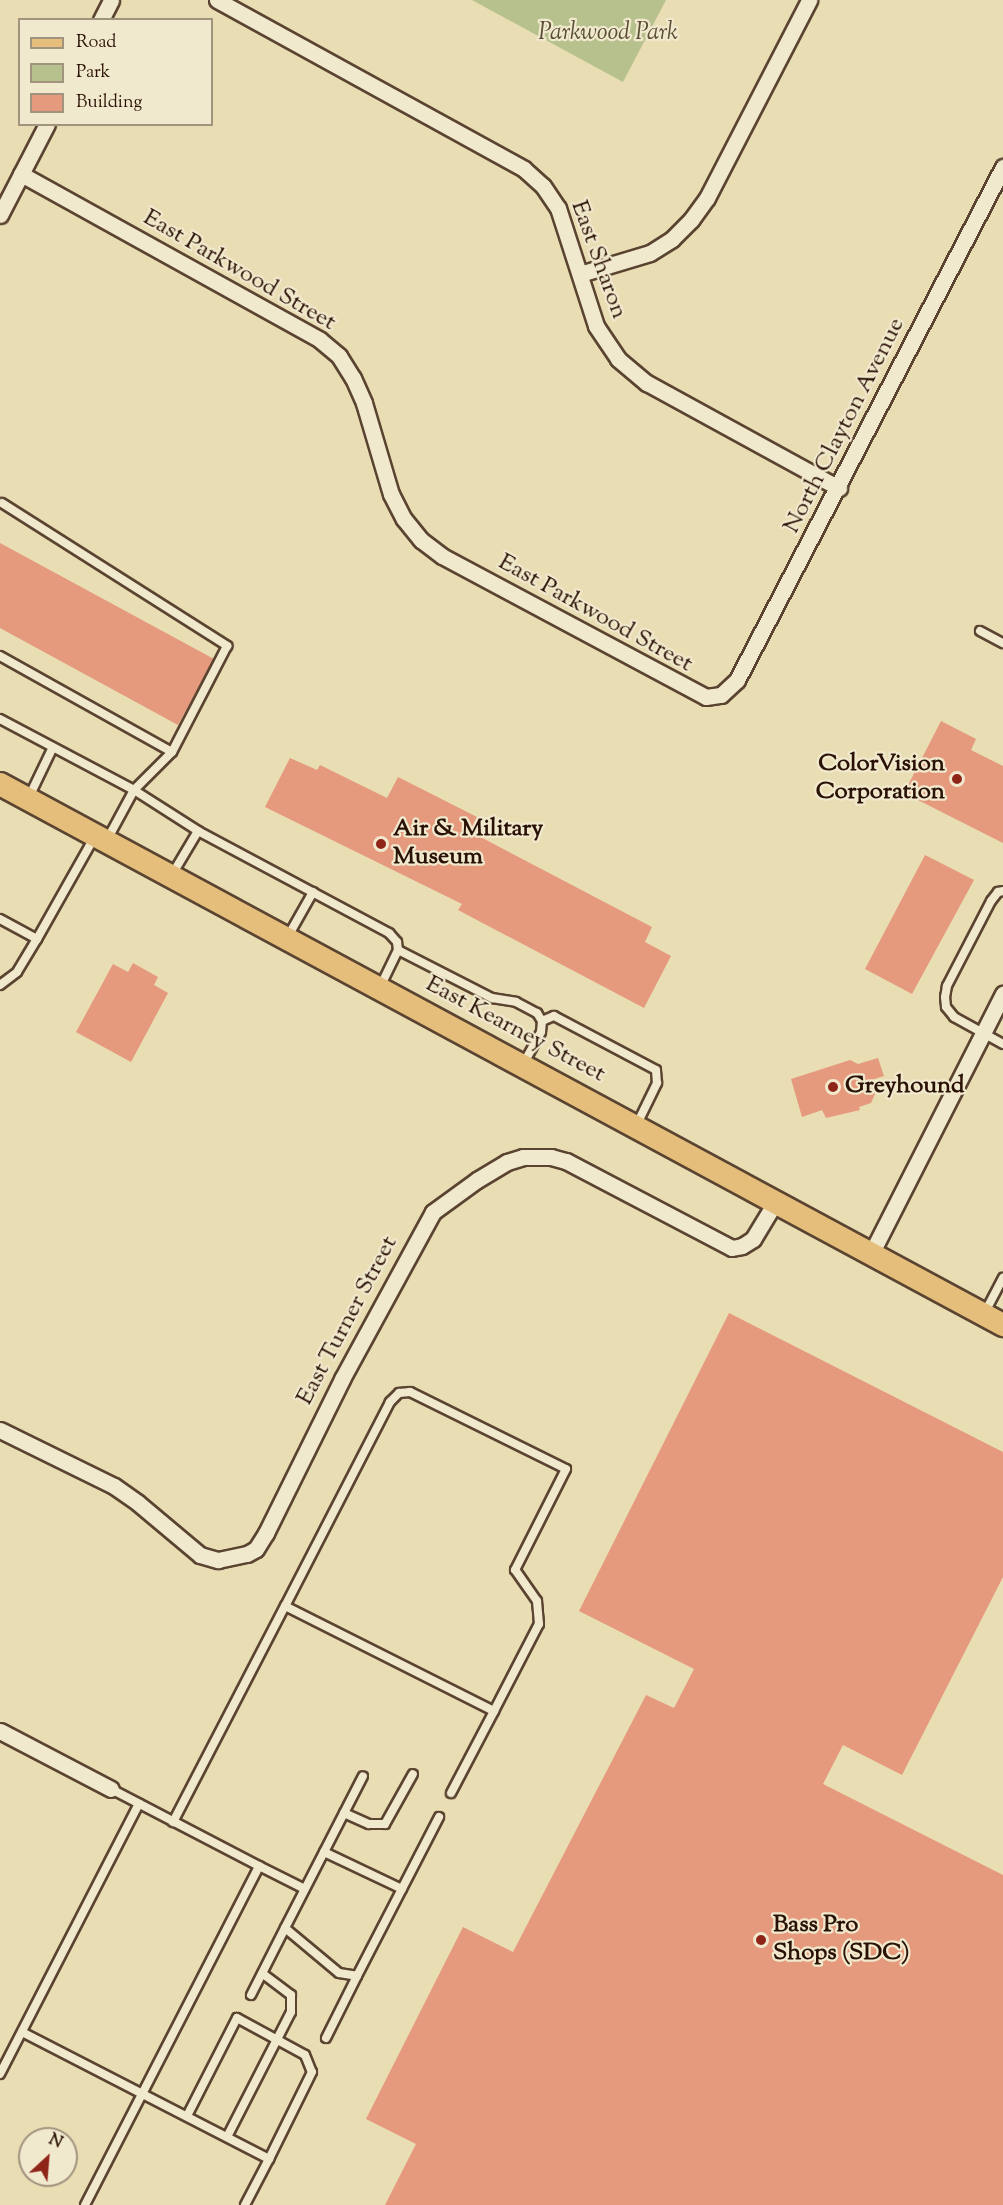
<!DOCTYPE html>
<style>
body{margin:0}
#map{position:relative;width:1003px;height:2205px;overflow:hidden;background:#e9ddb4;font-family:"Sorts Mill Goudy",serif}
div>[style]{position:absolute}
.green>*{inset:0;background:#b6c18d}
.building>*{inset:0;background:#e5997d}
.roads{filter:drop-shadow(2px 0 #5a4431) drop-shadow(-2px 0 #5a4431) drop-shadow(0 2px #5a4431) drop-shadow(0 -2px #5a4431)}
.service>*{height:8px;margin:-4px;padding:0 4px;transform-origin:4px;border-radius:4px;background:#f1e9ce}
.minor>*{height:15px;margin:-7.5px;padding:0 7.5px;transform-origin:7.5px;border-radius:7.5px;background:#f1e9ce}
.primary>*{height:22px;margin:-11px;padding:0 11px;transform-origin:11px;border-radius:11px;background:#e4be7a}
.dots>*{width:16px;height:16px;translate:-50% -50%;box-sizing:border-box;border:3px solid #f1e9ce;border-radius:50%}
span{translate:-50% -50%;white-space:nowrap;text-align:center;line-height:1.15;-webkit-text-stroke:4.5px #f1e9ce;paint-order:stroke}
.park-label{font-size:24px;color:#5b4f35;font-style:italic}
.street-label{font-size:24px;color:#2a1105}
.poi-label{font-size:24px;color:#2a1105;font-weight:700}
.right{translate:-100% -50%;text-align:right}
.left{translate:0 -50%;text-align:left}
.legend{position:absolute;left:18px;top:18px;width:195px;height:108px;box-sizing:border-box;background:#f1e9ce;border:2px solid #a1937e;margin:0;padding:8px 10px;list-style:none;font-size:18px;color:#2a1105}
.legend li{display:flex;align-items:center;gap:12px;height:30px}
.legend b{width:30px;border:2px solid #a1937e}
.north{position:absolute;left:18px;top:2127px;width:60px;height:60px;box-sizing:border-box;background:#f1e9ce;border:2px solid #a1937e;border-radius:50%;rotate:26deg;font-size:16px;font-weight:700;line-height:24px;text-align:center;color:#2a1105}
.north::after{content:'';display:block;margin:auto;width:21px;height:27px;background:#8f2418;clip-path:polygon(50% 0,100% 100%,50% 72%,0 100%)}
</style>
<div id="map">
<div class="green">
<div style="clip-path:polygon(472px 0,666px 0,623px 82px)"></div>
</div>
<div class="building">
<div style="clip-path:polygon(0 543px,214px 659px,178px 725px,0 628px)"></div>
<div style="clip-path:polygon(941px 721px,976px 739px,971px 750px,1003px 766px,1003px 843px,904px 793px)"></div>
<div style="clip-path:polygon(290px 758px,317px 770px,320px 765px,387px 798px,398px 777px,481px 819px,473px 833px,652px 927px,645px 942px,671px 956px,644px 1008px,458px 910px,462px 904px,265px 807px)"></div>
<div style="clip-path:polygon(925px 855px,974px 880px,912px 994px,865px 969px)"></div>
<div style="clip-path:polygon(133px 963px,158px 977px,154px 985px,168px 993px,131px 1062px,76px 1032px,113px 964px,128px 972px)"></div>
<div style="clip-path:polygon(878px 1058px,884px 1076px,871px 1080px,875px 1094px,871px 1103px,859px 1107px,860px 1110px,826px 1118px,822px 1110px,802px 1117px,791px 1079px,850px 1060px,858px 1064px)"></div>
<div style="clip-path:polygon(729px 1313px,1003px 1452px,1003px 1577px,902px 1775px,843px 1745px,823px 1784px,1003px 1875px,1003px 2205px,385px 2205px,416px 2144px,366px 2119px,463px 1927px,513px 1952px,646px 1695px,674px 1708px,694px 1669px,579px 1611px)"></div>
</div>
<div class="roads">
<div class="service">
<div style="left:2px;top:503px;width:267px;rotate:32.4deg"></div>
<div style="left:227px;top:646px;width:119px;rotate:117.4deg"></div>
<div style="left:980px;top:631px;width:26px;rotate:28deg"></div>
<div style="left:0;top:656px;width:197px;rotate:29.2deg"></div>
<div style="left:172px;top:752px;width:54px;rotate:135deg"></div>
<div style="left:134px;top:790px;width:57px;rotate:118.4deg"></div>
<div style="left:0;top:719px;width:152px;rotate:27.9deg"></div>
<div style="left:134px;top:790px;width:76px;rotate:32.6deg"></div>
<div style="left:198px;top:831px;width:217px;rotate:28.1deg"></div>
<div style="left:389px;top:933px;width:12px;rotate:48deg"></div>
<div style="left:397px;top:942px;width:8px;rotate:83deg"></div>
<div style="left:398px;top:950px;width:41px;rotate:115.9deg"></div>
<div style="left:29px;top:797px;width:55px;rotate:-64.4deg"></div>
<div style="left:173px;top:873px;width:49px;rotate:-59.2deg"></div>
<div style="left:1003px;top:891px;width:5px;rotate:169deg"></div>
<div style="left:998px;top:892px;width:11px;rotate:128deg"></div>
<div style="left:991px;top:901px;width:96px;rotate:117.4deg"></div>
<div style="left:947px;top:986px;width:11px;rotate:100deg"></div>
<div style="left:945px;top:997px;width:10px;rotate:84deg"></div>
<div style="left:946px;top:1007px;width:13px;rotate:51deg"></div>
<div style="left:954px;top:1017px;width:56px;rotate:28.9deg"></div>
<div style="left:0;top:919px;width:42px;rotate:28.4deg"></div>
<div style="left:37px;top:939px;width:116px;rotate:-60.6deg"></div>
<div style="left:287px;top:938px;width:53px;rotate:-60.5deg"></div>
<div style="left:398px;top:950px;width:106px;rotate:27.1deg"></div>
<div style="left:492px;top:998px;width:24px;rotate:9deg"></div>
<div style="left:516px;top:1002px;width:24px;rotate:28deg"></div>
<div style="left:537px;top:1013px;width:9px;rotate:58deg"></div>
<div style="left:542px;top:1021px;width:11px;rotate:95deg"></div>
<div style="left:541px;top:1032px;width:38px;rotate:119deg"></div>
<div style="left:0;top:985px;width:21px;rotate:-37deg"></div>
<div style="left:17px;top:972px;width:39px;rotate:-59deg"></div>
<div style="left:542px;top:1021px;width:13px;rotate:-23deg"></div>
<div style="left:554px;top:1016px;width:115px;rotate:27.9deg"></div>
<div style="left:656px;top:1070px;width:13px;rotate:86deg"></div>
<div style="left:657px;top:1083px;width:46px;rotate:116deg"></div>
<div style="left:984px;top:1314px;width:41px;rotate:-62.2deg"></div>
<div style="left:451px;top:1793px;width:93px;rotate:-62.3deg"></div>
<div style="left:344px;top:1813px;width:27px;rotate:24deg"></div>
<div style="left:369px;top:1824px;width:16px"></div>
<div style="left:385px;top:1824px;width:57px;rotate:-60.8deg"></div>
<div style="left:173px;top:1822px;width:243px;rotate:-62.6deg"></div>
<div style="left:285px;top:1606px;width:234px;rotate:26.7deg"></div>
<div style="left:494px;top:1711px;width:98px;rotate:-62.7deg"></div>
<div style="left:539px;top:1624px;width:23px;rotate:-95deg"></div>
<div style="left:537px;top:1601px;width:38px;rotate:-125deg"></div>
<div style="left:515px;top:1570px;width:113px;rotate:-63.2deg"></div>
<div style="left:566px;top:1469px;width:174px;rotate:-153.7deg"></div>
<div style="left:410px;top:1392px;width:11px;rotate:175deg"></div>
<div style="left:399px;top:1393px;width:13px;rotate:135deg"></div>
<div style="left:390px;top:1402px;width:229px;rotate:117.2deg"></div>
<div style="left:324px;top:1852px;width:85px;rotate:-62.8deg"></div>
<div style="left:259px;top:1866px;width:51px;rotate:26.6deg"></div>
<div style="left:402px;top:1889px;width:86px;rotate:-154.6deg"></div>
<div style="left:324px;top:1852px;width:85px;rotate:117.2deg"></div>
<div style="left:285px;top:1928px;width:70px;rotate:39.8deg"></div>
<div style="left:339px;top:1973px;width:18px;rotate:9deg"></div>
<div style="left:357px;top:1976px;width:179px;rotate:-62.7deg"></div>
<div style="left:251px;top:1995px;width:75px;rotate:-63.1deg"></div>
<div style="left:22px;top:2032px;width:278px;rotate:27.2deg"></div>
<div style="left:269px;top:2159px;width:52px;rotate:117.6deg"></div>
<div style="left:326px;top:2038px;width:69px;rotate:-63.4deg"></div>
<div style="left:0;top:2074px;width:304px;rotate:-62.8deg"></div>
<div style="left:187px;top:2116px;width:110px;rotate:-63deg"></div>
<div style="left:237px;top:2018px;width:77px;rotate:28.6deg"></div>
<div style="left:305px;top:2055px;width:18px;rotate:68deg"></div>
<div style="left:312px;top:2072px;width:97px;rotate:116.3deg"></div>
<div style="left:227px;top:2137px;width:140px;rotate:-62.9deg"></div>
<div style="left:291px;top:2012px;width:17px;rotate:-90deg"></div>
<div style="left:291px;top:1995px;width:36px;rotate:-143deg"></div>
<div style="left:85px;top:2205px;width:381px;rotate:-62.8deg"></div>
<div style="left:259px;top:1866px;width:167px;rotate:-152.5deg"></div>
</div>
<div class="minor">
<div style="left:217px;top:0;width:350px;rotate:28.8deg"></div>
<div style="left:524px;top:169px;width:25px;rotate:42deg"></div>
<div style="left:543px;top:186px;width:27px;rotate:56deg"></div>
<div style="left:558px;top:208px;width:124px;rotate:72.1deg"></div>
<div style="left:596px;top:326px;width:40px;rotate:56deg"></div>
<div style="left:618px;top:359px;width:38px;rotate:40deg"></div>
<div style="left:647px;top:383px;width:219px;rotate:28.7deg"></div>
<div style="left:101px;top:20px;width:22px;rotate:-63deg"></div>
<div style="left:21px;top:174px;width:342px;rotate:29deg"></div>
<div style="left:320px;top:340px;width:25px;rotate:40deg"></div>
<div style="left:339px;top:356px;width:26px;rotate:58deg"></div>
<div style="left:353px;top:378px;width:27px;rotate:66deg"></div>
<div style="left:364px;top:403px;width:95px;rotate:73.5deg"></div>
<div style="left:391px;top:494px;width:28px;rotate:63deg"></div>
<div style="left:404px;top:519px;width:27px;rotate:51deg"></div>
<div style="left:421px;top:540px;width:26px;rotate:37deg"></div>
<div style="left:442px;top:556px;width:299px;rotate:28.1deg"></div>
<div style="left:706px;top:697px;width:15px;rotate:-8deg"></div>
<div style="left:721px;top:695px;width:22px;rotate:-43deg"></div>
<div style="left:737px;top:680px;width:578px;rotate:-62.59deg"></div>
<div style="left:0;top:215px;width:102px;rotate:-62.7deg"></div>
<div style="left:580px;top:274px;width:73px;rotate:-16.7deg"></div>
<div style="left:650px;top:253px;width:26px;rotate:-32deg"></div>
<div style="left:672px;top:239px;width:27px;rotate:-45deg"></div>
<div style="left:691px;top:220px;width:27px;rotate:-54deg"></div>
<div style="left:707px;top:198px;width:223px;rotate:-62.7deg"></div>
<div style="left:871px;top:1254px;width:292px;rotate:-63.1deg"></div>
<div style="left:0;top:1430px;width:127px;rotate:26.2deg"></div>
<div style="left:114px;top:1486px;width:29px;rotate:35deg"></div>
<div style="left:138px;top:1503px;width:81px;rotate:40deg"></div>
<div style="left:200px;top:1555px;width:19px;rotate:16deg"></div>
<div style="left:218px;top:1560px;width:30px;rotate:-12deg"></div>
<div style="left:247px;top:1554px;width:10px;rotate:-29deg"></div>
<div style="left:256px;top:1549px;width:19px;rotate:-58deg"></div>
<div style="left:266px;top:1533px;width:172px;rotate:-63.7deg"></div>
<div style="left:342px;top:1379px;width:190px;rotate:-61.4deg"></div>
<div style="left:433px;top:1212px;width:54px;rotate:-36deg"></div>
<div style="left:477px;top:1180px;width:35px;rotate:-31deg"></div>
<div style="left:507px;top:1162px;width:17px;rotate:-17deg"></div>
<div style="left:523px;top:1157px;width:28px"></div>
<div style="left:551px;top:1157px;width:16px;rotate:15deg"></div>
<div style="left:566px;top:1161px;width:187px;rotate:27.7deg"></div>
<div style="left:732px;top:1248px;width:10px;rotate:-11deg"></div>
<div style="left:742px;top:1246px;width:13px;rotate:-32deg"></div>
<div style="left:753px;top:1239px;width:44px;rotate:-58.8deg"></div>
<div style="left:0;top:1731px;width:125px;rotate:27.6deg"></div>
</div>
<div class="primary">
<div style="left:0;top:784px;width:1140px;rotate:28.34deg"></div>
</div>
</div>
<div class="dots">
<div style="left:957px;top:779px;background:#8f2418"></div>
<div style="left:381px;top:844px;background:#8f2418"></div>
<div style="left:833px;top:1087px;background:#8f2418"></div>
<div style="left:761px;top:1940px;background:#8f2418"></div>
</div>
<div class="park-label">
<span style="left:608px;top:34px">Parkwood Park</span>
</div>
<div class="street-label">
<span style="left:598px;top:260px;rotate:70deg">East Sharon</span>
<span style="left:239px;top:271px;rotate:30deg">East Parkwood Street</span>
<span style="left:845px;top:426px;rotate:-63deg">North Clayton Avenue</span>
<span style="left:595px;top:614px;rotate:29deg">East Parkwood Street</span>
<span style="left:515px;top:1030px;rotate:28deg">East Kearney Street</span>
<span style="left:348px;top:1321px;rotate:-62deg">East Turner Street</span>
</div>
<div class="poi-label">
<span class="right" style="left:945px;top:779px">ColorVision<br>Corporation</span>
<span class="left" style="left:393px;top:844px">Air &amp; Military<br>Museum</span>
<span class="left" style="left:845px;top:1087px">Greyhound</span>
<span class="left" style="left:773px;top:1940px">Bass Pro<br>Shops (SDC)</span>
</div>
<ul class="legend">
<li><b style="height:8px;background:#e4be7a"></b>Road</li>
<li><b style="height:16px;background:#b6c18d"></b>Park</li>
<li><b style="height:16px;background:#e5997d"></b>Building</li>
</ul>
<div class="north">N</div>
</div>
